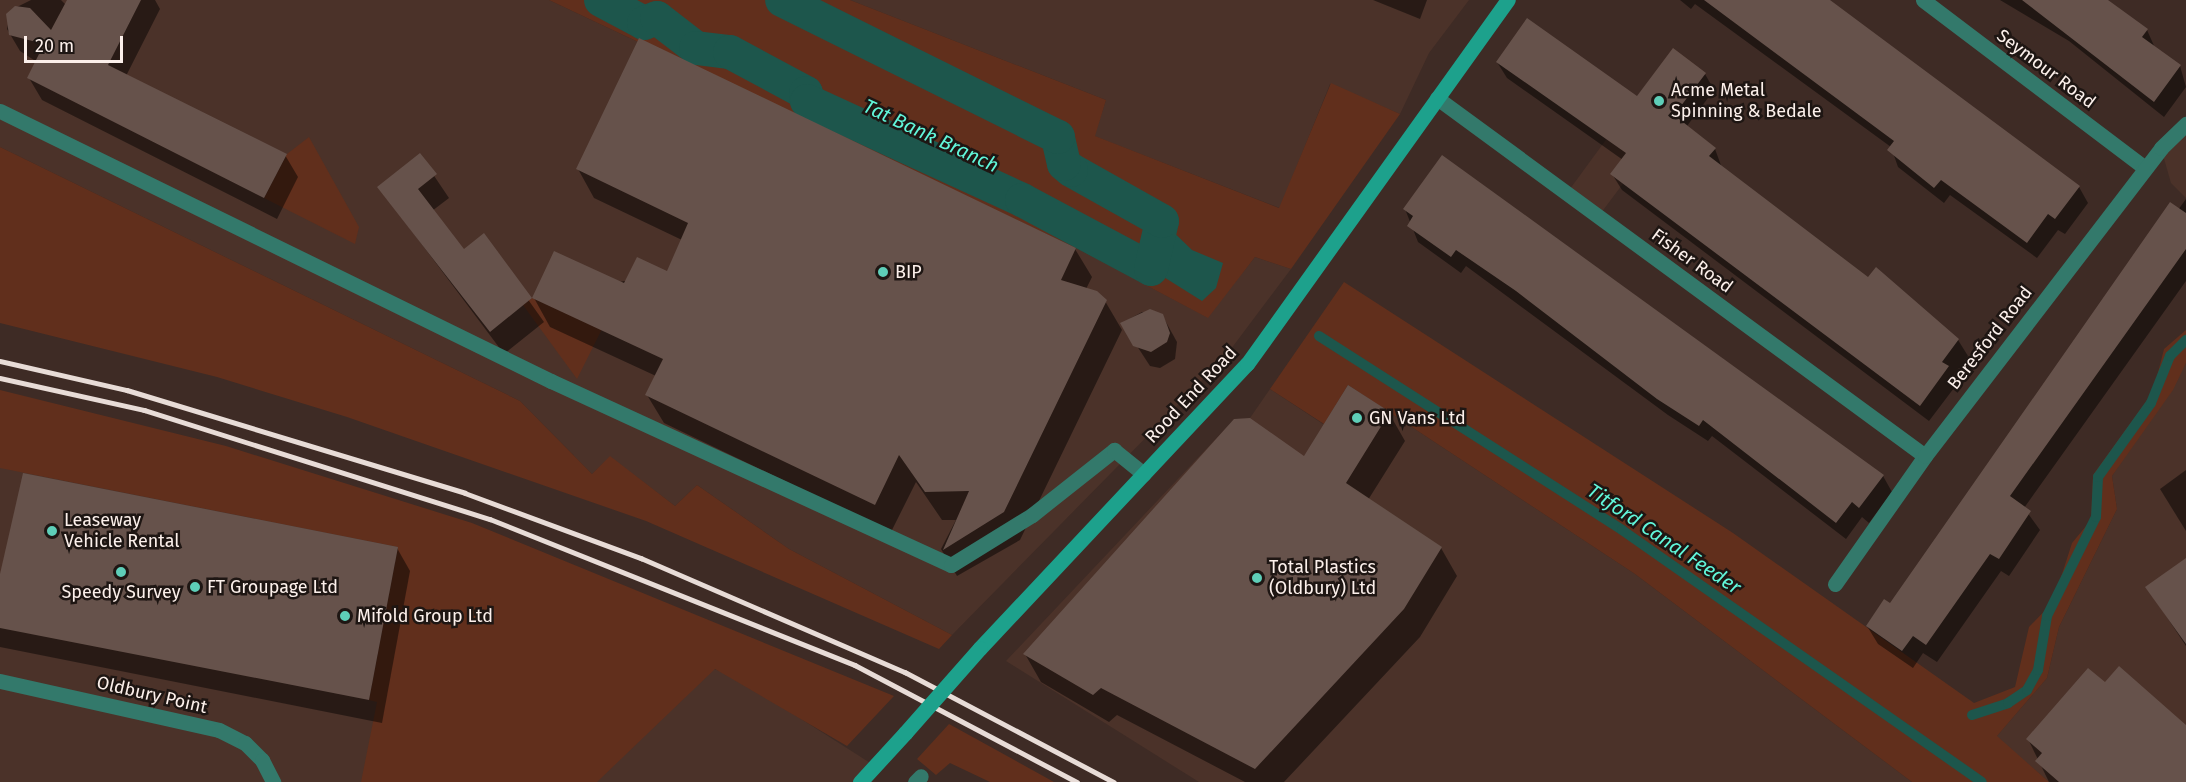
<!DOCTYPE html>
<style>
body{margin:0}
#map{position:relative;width:2186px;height:782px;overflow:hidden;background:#3e2b25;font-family:"Fira Sans",sans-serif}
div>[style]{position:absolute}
.built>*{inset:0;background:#4b3229}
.green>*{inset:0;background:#612f1c}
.water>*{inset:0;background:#1d564c}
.shadow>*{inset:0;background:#0007}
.stream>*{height:10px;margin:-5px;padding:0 5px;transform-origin:5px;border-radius:5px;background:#1d564c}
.canal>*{height:34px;margin:-17px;padding:0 17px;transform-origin:17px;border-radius:17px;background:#1d564c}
.building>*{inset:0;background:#66524b}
.street>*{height:15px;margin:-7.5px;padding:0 7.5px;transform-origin:7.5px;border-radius:7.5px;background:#33796b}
.secondary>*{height:15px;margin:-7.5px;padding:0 7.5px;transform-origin:7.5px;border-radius:7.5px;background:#1da18c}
.rail>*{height:4.5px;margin:-2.25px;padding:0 2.25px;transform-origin:2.25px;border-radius:2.25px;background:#e8dcd7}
.secondary-bridge>*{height:15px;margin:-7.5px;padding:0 7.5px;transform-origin:7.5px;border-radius:7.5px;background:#1da18c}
.dots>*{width:16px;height:16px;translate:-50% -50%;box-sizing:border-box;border:3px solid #1e1613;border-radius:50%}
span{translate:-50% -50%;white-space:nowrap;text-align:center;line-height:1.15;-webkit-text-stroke:5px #1e1613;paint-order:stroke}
.street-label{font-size:18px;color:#fcf0eb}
.poi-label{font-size:18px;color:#fcf0eb}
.left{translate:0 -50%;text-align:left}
.water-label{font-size:20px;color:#61f6da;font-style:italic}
.scale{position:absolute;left:24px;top:36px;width:99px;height:27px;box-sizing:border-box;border:3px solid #fcf0eb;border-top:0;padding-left:8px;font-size:18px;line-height:21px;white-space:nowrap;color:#fcf0eb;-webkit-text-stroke:4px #1e1613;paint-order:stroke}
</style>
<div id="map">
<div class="built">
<div style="clip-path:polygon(0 0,549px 0,1076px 248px,1207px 317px,1255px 257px,1291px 269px,1225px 357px,952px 635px,789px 549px,697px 485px,675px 506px,610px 457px,592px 474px,520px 401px,0 147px)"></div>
<div style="clip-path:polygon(850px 0,1469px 0,1429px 53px,1400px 114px,1330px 84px,1280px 208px,1094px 136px,1106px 100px)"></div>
<div style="clip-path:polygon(1673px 48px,1706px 73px,1598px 217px,1567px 193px)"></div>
<div style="clip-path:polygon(2186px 124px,2186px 198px,2171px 183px,2161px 148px)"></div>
<div style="clip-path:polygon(2186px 363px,2186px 782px,2049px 782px,1996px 737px,2047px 678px,2059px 627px,2117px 509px,2112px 476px)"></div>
<div style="clip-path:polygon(1348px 385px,1635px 574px,1912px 782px,1199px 782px,1006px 661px,1227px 427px,1250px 418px,1270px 389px,1323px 424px)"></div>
<div style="clip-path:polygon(0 432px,410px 528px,403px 567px,732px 675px,875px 766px,860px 782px,0 782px)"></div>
</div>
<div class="green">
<div style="clip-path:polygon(549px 0,850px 0,1106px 100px,1095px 136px,1279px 208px,1331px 83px,1400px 114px,1291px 269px,1255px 257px,1208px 318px,1076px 248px)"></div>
<div style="clip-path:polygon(309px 137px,359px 227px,355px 244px,264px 198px,287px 154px)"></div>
<div style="clip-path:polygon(0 147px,520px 401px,592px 474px,610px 456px,675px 506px,697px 485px,789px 549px,952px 635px,939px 649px,646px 521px,347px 417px,217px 377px,0 323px)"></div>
<div style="clip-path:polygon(1344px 282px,1733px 533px,1974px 703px,2015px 687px,2029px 627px,2053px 602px,2072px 543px,2091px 520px,2093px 475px,2153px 392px,2164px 349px,2186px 330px,2186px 363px,2173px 390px,2112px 476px,2117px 509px,2059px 627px,2047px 678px,1997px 736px,2049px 782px,1912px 782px,1635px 574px,1348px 385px,1324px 424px,1270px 389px)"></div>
<div style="clip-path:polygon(532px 298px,602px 329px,577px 379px,523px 305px)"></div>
<div style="clip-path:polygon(0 390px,226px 446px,472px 523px,894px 696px,847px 746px,715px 669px,597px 782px,361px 782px,377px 702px,369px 700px,398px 547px,0 468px)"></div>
<div style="clip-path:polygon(949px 724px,1054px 782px,990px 782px,950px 763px,936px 775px,917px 759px)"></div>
</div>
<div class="water">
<div style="clip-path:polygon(1162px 221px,1192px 250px,1223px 263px,1216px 288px,1202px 301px,1151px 269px)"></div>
</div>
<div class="shadow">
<div style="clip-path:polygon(31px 0,61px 0,66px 5px,68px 0,155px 0,160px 9px,126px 76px,285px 155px,298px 177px,277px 219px,42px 100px,29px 78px,37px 62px,20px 51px,7px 29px,11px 10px)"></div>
<div style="clip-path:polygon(1373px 0,1427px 0,1420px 19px)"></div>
<div style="clip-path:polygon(1680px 0,1827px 0,2079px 187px,2088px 203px,2065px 234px,2058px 230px,2037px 258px,1950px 195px,1944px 203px,1898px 167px,1891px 147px,1695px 4px,1691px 9px)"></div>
<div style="clip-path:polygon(2000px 0,2104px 0,2147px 30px,2155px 48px,2180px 66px,2186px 87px,2164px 117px,2069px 41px)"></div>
<div style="clip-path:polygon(1497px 62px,1638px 98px,1705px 74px,1714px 90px,1687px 126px,1715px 149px,1722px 168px,1869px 279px,1876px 269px,1958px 340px,1968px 356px,1953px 376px,1957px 384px,1929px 421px,1622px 190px,1612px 174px,1623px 160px,1507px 78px)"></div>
<div style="clip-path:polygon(420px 155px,449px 198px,432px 211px,463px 251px,483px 236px,544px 322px,504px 354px,379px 187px)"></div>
<div style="clip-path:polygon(578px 169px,1075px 249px,1092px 277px,1086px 289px,1105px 301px,1122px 330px,1020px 540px,957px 576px,941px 549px,956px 520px,942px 520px,916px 482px,891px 532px,664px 423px,647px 395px,656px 376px,550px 327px,534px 298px,667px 273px,682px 240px,594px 198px)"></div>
<div style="clip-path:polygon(2186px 199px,2186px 281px,2024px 508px,2040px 530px,2009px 576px,2001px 571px,1937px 662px,1923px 653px,1913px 668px,1878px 644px,1867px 626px,1891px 605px)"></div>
<div style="clip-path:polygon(1405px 209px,1883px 476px,1892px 492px,1869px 523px,1862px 517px,1846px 539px,1712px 436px,1708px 441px,1668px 415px,1466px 266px,1461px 273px,1418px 242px)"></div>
<div style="clip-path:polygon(1142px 312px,1162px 315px,1177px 342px,1175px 359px,1160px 368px,1150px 366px,1122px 323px)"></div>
<div style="clip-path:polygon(1389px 413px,1405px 441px,1368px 500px,1441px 548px,1457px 576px,1420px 637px,1284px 782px,1245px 782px,1117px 715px,1109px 722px,1041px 682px,1025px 654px,1305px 458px)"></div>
<div style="clip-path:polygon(2186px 470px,2186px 531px,2160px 489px)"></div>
<div style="clip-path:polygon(397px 548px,410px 571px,382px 723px,0 647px,0 575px)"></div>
<div style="clip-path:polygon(2186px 560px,2186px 646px,2147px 587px)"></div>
<div style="clip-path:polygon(2186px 727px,2186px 782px,2049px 782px,2028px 739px)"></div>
</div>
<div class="stream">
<div style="left:1319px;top:336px;width:360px;rotate:32.6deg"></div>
<div style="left:1622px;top:530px;width:439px;rotate:35deg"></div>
<div style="left:1972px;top:715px;width:38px;rotate:-18deg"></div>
<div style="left:2008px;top:703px;width:23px;rotate:-34deg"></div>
<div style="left:2027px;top:690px;width:23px;rotate:-61deg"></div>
<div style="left:2038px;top:670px;width:55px;rotate:-80.5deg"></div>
<div style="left:2047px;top:616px;width:110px;rotate:-63.7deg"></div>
<div style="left:2096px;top:517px;width:40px;rotate:-87.1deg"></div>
<div style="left:2098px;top:477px;width:91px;rotate:-54.4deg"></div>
<div style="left:2151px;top:403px;width:51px;rotate:-68deg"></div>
<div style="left:2170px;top:356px;width:23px;rotate:-45deg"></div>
</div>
<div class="canal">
<div style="left:601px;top:0;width:49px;rotate:28.1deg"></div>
<div style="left:644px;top:23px;width:14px;rotate:-21deg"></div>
<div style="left:657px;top:18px;width:49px;rotate:37.6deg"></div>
<div style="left:696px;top:48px;width:34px;rotate:7deg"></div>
<div style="left:730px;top:52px;width:86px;rotate:28.3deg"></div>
<div style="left:806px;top:93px;width:8px;rotate:83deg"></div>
<div style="left:807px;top:101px;width:237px;rotate:24.7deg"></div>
<div style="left:1022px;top:200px;width:146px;rotate:28.1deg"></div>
<div style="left:1151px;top:269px;width:49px;rotate:-77.1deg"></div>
<div style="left:1162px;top:221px;width:104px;rotate:-150.7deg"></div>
<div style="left:1071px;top:170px;width:9px;rotate:-139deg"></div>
<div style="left:1064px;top:164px;width:28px;rotate:-103deg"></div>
<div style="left:1058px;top:137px;width:308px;rotate:-153.6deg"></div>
</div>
<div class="building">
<div style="clip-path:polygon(67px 0,141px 0,108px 65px,287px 154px,264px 198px,27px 78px,44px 44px,9px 35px,6px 14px,15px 6px,30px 8px,51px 30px)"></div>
<div style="clip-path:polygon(1704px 0,1830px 0,2080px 186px,2055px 219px,2048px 214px,2027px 243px,1941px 180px,1934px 188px,1887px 150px,1894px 141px)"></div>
<div style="clip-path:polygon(2022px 0,2108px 0,2148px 29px,2142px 37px,2181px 65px,2154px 102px)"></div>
<div style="clip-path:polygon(1527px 18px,1637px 96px,1673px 48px,1706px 73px,1674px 115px,1716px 148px,1709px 156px,1868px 277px,1876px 267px,1959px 339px,1942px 362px,1949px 366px,1920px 406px,1610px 174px,1626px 153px,1496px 62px)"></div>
<div style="clip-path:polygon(639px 38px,1076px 248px,1061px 280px,1097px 291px,1107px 300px,1004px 512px,943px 550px,969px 491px,925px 492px,899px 455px,875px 505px,645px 395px,663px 359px,532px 298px,554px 251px,624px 283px,637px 257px,667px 271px,688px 223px,576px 169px)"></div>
<div style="clip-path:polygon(420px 153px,437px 174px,418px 189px,464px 249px,484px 233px,532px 298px,490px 332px,377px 187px)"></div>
<div style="clip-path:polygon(1442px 155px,1884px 475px,1859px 508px,1852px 502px,1836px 523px,1703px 420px,1699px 426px,1657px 399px,1516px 291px,1456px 250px,1451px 257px,1407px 226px,1413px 216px,1403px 209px)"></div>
<div style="clip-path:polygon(2170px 202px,2186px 213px,2186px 249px,2010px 496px,2031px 511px,1999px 559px,1990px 554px,1926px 645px,1913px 636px,1902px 651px,1866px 626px,1884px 599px,1890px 603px)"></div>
<div style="clip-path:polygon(1150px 309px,1163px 314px,1170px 333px,1167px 342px,1151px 352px,1133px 346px,1120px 323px)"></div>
<div style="clip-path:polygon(1348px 385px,1390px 412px,1346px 483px,1442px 547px,1404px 609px,1255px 769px,1101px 688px,1093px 695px,1023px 654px,1234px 419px,1250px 418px,1304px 456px)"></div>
<div style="clip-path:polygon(23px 473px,398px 547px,369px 700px,0 628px,0 574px)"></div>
<div style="clip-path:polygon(2186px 558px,2186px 644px,2145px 587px)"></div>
<div style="clip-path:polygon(2119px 666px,2186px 725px,2186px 782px,2059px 782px,2035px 761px,2042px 753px,2026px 739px,2088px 668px,2105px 682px)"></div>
</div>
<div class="street">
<div style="left:1923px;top:0;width:278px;rotate:37.1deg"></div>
<div style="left:1437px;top:98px;width:605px;rotate:36.26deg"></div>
<div style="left:0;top:111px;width:614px;rotate:26.11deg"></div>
<div style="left:551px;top:381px;width:440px;rotate:24.7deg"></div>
<div style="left:951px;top:565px;width:95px;rotate:-31.7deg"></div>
<div style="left:1032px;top:515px;width:105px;rotate:-38.4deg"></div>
<div style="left:1114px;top:450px;width:38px;rotate:39deg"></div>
<div style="left:1835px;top:584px;width:156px;rotate:-54.9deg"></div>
<div style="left:1925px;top:456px;width:388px;rotate:-52.5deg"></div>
<div style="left:2161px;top:148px;width:35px;rotate:-44deg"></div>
<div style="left:0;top:681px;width:224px;rotate:12.6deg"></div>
<div style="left:219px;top:730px;width:29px;rotate:27deg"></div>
<div style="left:245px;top:743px;width:24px;rotate:45deg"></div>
<div style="left:262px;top:760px;width:25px;rotate:63deg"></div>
<div style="left:915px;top:782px;width:8px;rotate:-45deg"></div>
</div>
<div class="secondary">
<div style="left:980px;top:648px;width:390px;rotate:-46.8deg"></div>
<div style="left:1247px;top:364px;width:448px;rotate:-54.4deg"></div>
<div style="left:860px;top:782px;width:67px;rotate:-47.4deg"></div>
</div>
<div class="rail">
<div style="left:0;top:361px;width:130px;rotate:12.9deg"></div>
<div style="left:127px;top:390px;width:353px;rotate:16.9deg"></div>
<div style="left:465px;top:493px;width:188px;rotate:20.3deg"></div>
<div style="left:641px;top:558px;width:288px;rotate:23.4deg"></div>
<div style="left:905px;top:672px;width:236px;rotate:27.8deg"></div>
<div style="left:0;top:378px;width:148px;rotate:12.5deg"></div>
<div style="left:144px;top:410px;width:363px;rotate:17.5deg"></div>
<div style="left:490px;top:519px;width:393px;rotate:21.8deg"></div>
<div style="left:855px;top:665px;width:251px;rotate:27.8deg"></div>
</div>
<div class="secondary-bridge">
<div style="left:905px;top:733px;width:113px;rotate:-48.6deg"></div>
</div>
<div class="dots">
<div style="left:1659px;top:101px;background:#5eceb8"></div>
<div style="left:883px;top:272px;background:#5eceb8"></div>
<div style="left:1357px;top:418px;background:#5eceb8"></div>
<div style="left:52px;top:531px;background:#5eceb8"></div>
<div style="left:121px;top:572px;background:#5eceb8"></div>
<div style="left:1257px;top:578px;background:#5eceb8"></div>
<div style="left:195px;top:587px;background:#5eceb8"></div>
<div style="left:345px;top:616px;background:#5eceb8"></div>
</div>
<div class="street-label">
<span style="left:2046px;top:69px;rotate:37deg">Seymour Road</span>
<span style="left:1692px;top:261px;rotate:36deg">Fisher Road</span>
<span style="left:1990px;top:338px;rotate:-52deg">Beresford Road</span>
<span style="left:1191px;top:395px;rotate:-47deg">Rood End Road</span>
<span style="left:152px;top:695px;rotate:13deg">Oldbury Point</span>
</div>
<div class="poi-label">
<span class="left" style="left:1671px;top:101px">Acme Metal<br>Spinning &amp; Bedale</span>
<span class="left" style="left:895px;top:272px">BIP</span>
<span class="left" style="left:1369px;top:418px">GN Vans Ltd</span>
<span class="left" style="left:64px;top:531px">Leaseway<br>Vehicle Rental</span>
<span class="left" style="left:1269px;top:578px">Total Plastics<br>(Oldbury) Ltd</span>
<span class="left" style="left:207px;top:587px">FT Groupage Ltd</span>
<span style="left:121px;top:592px">Speedy Survey</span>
<span class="left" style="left:357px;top:616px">Mifold Group Ltd</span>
</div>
<div class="water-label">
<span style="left:931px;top:136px;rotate:25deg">Tat Bank Branch</span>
<span style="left:1664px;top:539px;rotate:34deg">Titford Canal Feeder</span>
</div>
<div class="scale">20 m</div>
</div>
